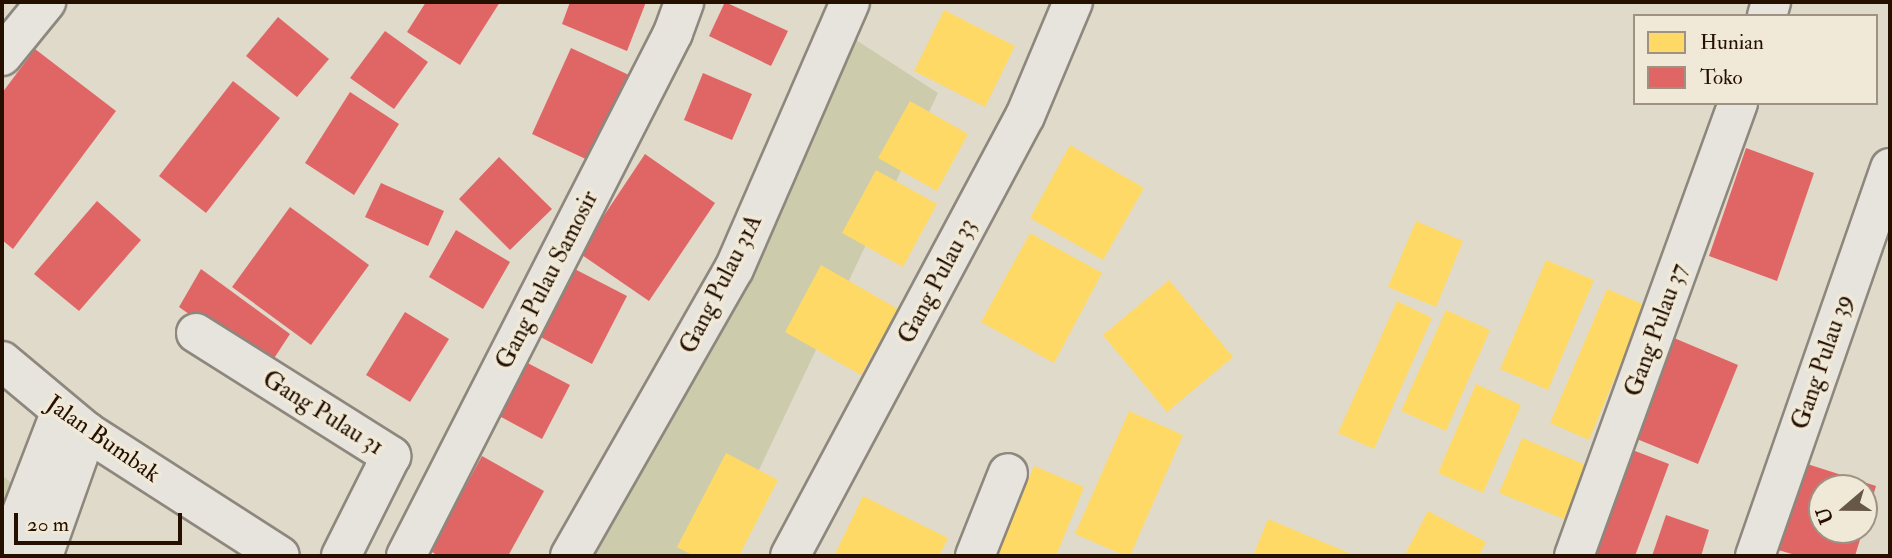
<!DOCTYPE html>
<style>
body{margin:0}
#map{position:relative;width:1892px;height:558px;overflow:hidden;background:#e0dacb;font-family:"IM FELL Double Pica",serif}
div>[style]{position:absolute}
.green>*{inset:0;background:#cccbab}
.homes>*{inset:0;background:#ffd966}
.shops>*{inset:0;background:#e06666}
.roads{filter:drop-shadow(2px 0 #8e877d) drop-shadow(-2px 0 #8e877d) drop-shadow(0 2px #8e877d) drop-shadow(0 -2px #8e877d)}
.minor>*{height:38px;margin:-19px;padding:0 19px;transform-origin:19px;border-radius:19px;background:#e7e4dd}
span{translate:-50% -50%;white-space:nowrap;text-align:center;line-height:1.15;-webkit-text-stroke:7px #f0e9d8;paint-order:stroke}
.street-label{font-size:24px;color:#251000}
.frame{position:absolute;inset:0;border:4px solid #251000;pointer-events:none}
.legend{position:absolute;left:1633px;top:14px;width:245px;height:91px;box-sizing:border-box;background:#f0e9d8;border:2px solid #9f9282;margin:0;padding:9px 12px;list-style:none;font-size:21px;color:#251000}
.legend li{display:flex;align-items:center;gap:14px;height:35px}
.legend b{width:35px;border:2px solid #9f9282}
.north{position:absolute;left:1808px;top:474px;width:70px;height:70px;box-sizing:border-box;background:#f0e9d8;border:2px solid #9f9282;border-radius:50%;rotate:250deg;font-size:19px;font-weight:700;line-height:28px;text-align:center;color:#251000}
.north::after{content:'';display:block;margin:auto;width:24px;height:32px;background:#665747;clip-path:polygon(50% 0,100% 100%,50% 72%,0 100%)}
.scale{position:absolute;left:14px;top:513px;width:168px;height:32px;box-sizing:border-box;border:4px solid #251000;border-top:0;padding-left:9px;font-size:21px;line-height:24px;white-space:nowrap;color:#251000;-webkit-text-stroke:5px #f0e9d8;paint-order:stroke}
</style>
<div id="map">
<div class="green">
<div style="clip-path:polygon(856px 40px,938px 93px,718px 556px,595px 556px)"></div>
<div style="clip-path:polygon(2px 475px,18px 489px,2px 534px)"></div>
</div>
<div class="homes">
<div style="clip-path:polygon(944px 10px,1015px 46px,985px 107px,914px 71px)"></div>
<div style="clip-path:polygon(910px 101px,968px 134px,937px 191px,878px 158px)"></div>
<div style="clip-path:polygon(1070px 145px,1144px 188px,1103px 260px,1030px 218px)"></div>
<div style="clip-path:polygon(876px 170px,937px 204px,903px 267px,842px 233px)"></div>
<div style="clip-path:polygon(1416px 221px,1463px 241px,1436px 307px,1388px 287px)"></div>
<div style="clip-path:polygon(1030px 233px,1102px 273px,1054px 363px,981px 322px)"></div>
<div style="clip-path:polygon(1546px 260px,1594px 280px,1548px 390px,1500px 369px)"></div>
<div style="clip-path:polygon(821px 265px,898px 309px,861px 375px,785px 332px)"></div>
<div style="clip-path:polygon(1169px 280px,1233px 357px,1167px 412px,1103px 335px)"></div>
<div style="clip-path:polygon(1607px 289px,1645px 305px,1589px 440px,1550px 423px)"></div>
<div style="clip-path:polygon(1397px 301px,1432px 318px,1374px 449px,1338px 433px)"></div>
<div style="clip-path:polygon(1446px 310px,1490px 330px,1446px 431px,1401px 411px)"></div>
<div style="clip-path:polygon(1476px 384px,1521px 405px,1483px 493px,1438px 473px)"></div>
<div style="clip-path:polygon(1129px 411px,1183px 435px,1130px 556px,1126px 556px,1075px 534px)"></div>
<div style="clip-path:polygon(1522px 438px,1595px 469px,1574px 523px,1499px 493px)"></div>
<div style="clip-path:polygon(726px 453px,778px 480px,739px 556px,694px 556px,677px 547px)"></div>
<div style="clip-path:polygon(1034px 466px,1084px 487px,1056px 556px,997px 556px)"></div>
<div style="clip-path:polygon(863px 496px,948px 538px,939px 556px,834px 556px)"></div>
<div style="clip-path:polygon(1428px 511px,1486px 542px,1479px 556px,1404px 556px)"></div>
<div style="clip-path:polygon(1268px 519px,1356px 556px,1253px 556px)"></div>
</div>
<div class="shops">
<div style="clip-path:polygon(426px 2px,500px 2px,460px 65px,407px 32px)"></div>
<div style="clip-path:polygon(570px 2px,646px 2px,627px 51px,562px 24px)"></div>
<div style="clip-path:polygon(725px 2px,788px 31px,771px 66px,709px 36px)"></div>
<div style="clip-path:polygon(278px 17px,329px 59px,297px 97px,246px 56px)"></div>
<div style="clip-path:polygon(385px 31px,428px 62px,394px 109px,350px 78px)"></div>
<div style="clip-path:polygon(571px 48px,629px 75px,590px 161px,532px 134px)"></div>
<div style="clip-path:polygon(35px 49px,116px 111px,13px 249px,2px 240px,2px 93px)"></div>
<div style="clip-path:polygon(703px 73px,752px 94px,732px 140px,684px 120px)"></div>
<div style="clip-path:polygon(233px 81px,280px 118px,206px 213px,159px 176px)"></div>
<div style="clip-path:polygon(350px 92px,399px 124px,354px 195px,305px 163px)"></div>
<div style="clip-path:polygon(1746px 148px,1814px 173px,1777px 281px,1709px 256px)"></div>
<div style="clip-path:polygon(645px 154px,715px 203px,649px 301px,579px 253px)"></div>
<div style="clip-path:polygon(499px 157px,552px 209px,510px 250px,459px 199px)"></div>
<div style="clip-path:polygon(381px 183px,444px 211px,428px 246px,365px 217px)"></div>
<div style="clip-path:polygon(97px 201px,141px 240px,79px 311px,34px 274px)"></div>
<div style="clip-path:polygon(290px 207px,369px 265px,311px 345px,232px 287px)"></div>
<div style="clip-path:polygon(456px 230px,510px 262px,483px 309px,429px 277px)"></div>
<div style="clip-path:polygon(563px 263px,627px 296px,592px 364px,529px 331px)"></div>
<div style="clip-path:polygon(201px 269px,290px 334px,267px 369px,179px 307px)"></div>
<div style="clip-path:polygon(405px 312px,449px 339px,410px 402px,366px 375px)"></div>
<div style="clip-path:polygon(1667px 335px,1738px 365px,1698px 464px,1627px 435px)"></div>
<div style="clip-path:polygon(516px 357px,570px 385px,542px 439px,488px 410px)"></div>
<div style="clip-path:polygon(1622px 446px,1669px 464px,1635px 556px,1582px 556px)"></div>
<div style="clip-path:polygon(482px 456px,544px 491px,508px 556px,439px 556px,430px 551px)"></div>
<div style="clip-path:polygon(1801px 462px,1876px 486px,1865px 524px,1864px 488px,1822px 488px,1822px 530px,1863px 530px,1855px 556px,1799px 556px,1775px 549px)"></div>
<div style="clip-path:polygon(1666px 515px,1709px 530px,1701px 556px,1652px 556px)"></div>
</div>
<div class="roads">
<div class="minor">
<div style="left:1767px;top:16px;width:15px;rotate:-74deg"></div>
<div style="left:2px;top:56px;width:70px;rotate:-50.8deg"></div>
<div style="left:196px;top:333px;width:231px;rotate:32.2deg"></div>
<div style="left:391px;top:456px;width:112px;rotate:116.6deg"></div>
<div style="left:2px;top:361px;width:111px;rotate:39.9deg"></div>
<div style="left:87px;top:432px;width:229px;rotate:32.7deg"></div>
<div style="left:5px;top:556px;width:155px;rotate:-68.9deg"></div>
<div style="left:43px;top:556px;width:132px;rotate:-70.5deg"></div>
<div style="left:406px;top:556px;width:587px;rotate:-62.95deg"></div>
<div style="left:673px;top:33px;width:33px;rotate:-70deg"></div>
<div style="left:570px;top:556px;width:331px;rotate:-60.3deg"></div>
<div style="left:734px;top:269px;width:291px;rotate:-66.5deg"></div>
<div style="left:790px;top:556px;width:499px;rotate:-61.9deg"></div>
<div style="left:1025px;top:116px;width:124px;rotate:-67.2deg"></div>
<div style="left:975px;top:556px;width:89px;rotate:-68.3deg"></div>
<div style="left:1574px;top:556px;width:482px;rotate:-70.1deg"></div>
<div style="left:1755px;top:556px;width:411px;rotate:-70.8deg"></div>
</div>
</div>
<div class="street-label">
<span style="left:547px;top:280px;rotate:-63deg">Gang Pulau Samosir</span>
<span style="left:937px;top:281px;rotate:-62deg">Gang Pulau 33</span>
<span style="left:721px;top:284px;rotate:-63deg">Gang Pulau 31A</span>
<span style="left:1656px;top:330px;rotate:-70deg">Gang Pulau 37</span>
<span style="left:1822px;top:362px;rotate:-71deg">Gang Pulau 39</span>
<span style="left:323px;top:413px;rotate:32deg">Gang Pulau 31</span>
<span style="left:103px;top:439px;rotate:35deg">Jalan Bumbak</span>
</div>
<div class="frame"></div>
<ul class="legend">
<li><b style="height:19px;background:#ffd966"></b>Hunian</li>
<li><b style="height:19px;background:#e06666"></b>Toko</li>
</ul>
<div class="north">U</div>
<div class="scale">20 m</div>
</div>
